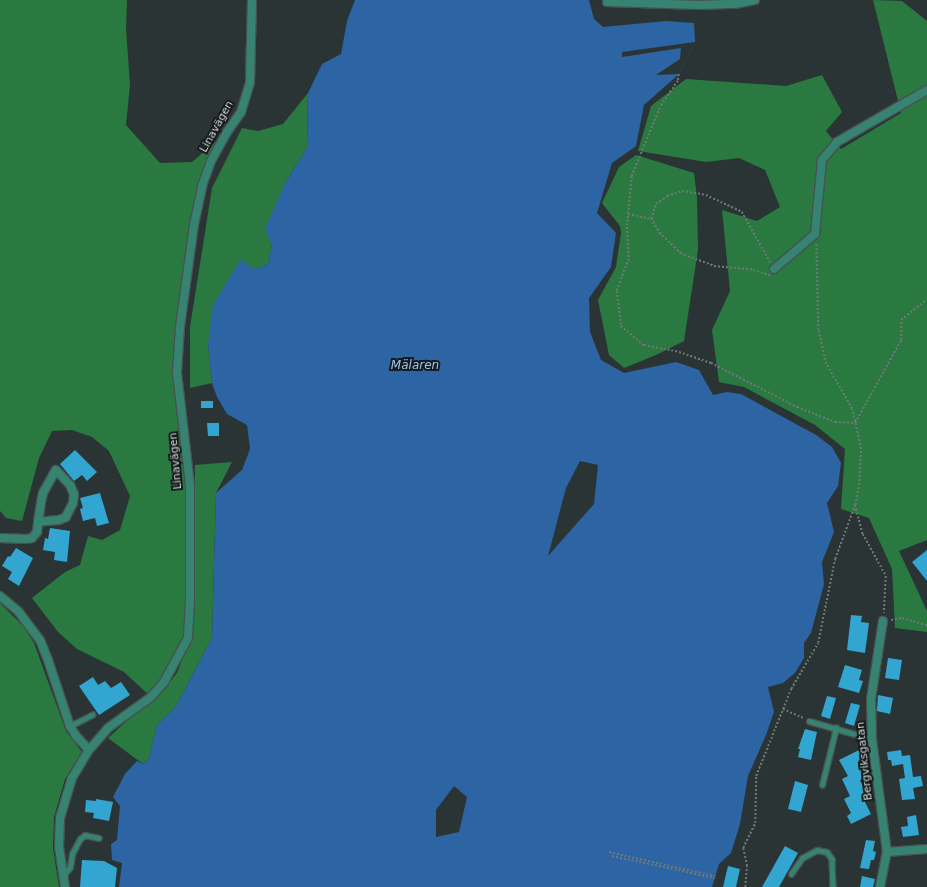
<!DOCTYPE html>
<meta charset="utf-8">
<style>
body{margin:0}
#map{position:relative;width:927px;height:887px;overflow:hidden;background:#2a3435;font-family:"DejaVu Sans",sans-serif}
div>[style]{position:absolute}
.forest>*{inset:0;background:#297941}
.water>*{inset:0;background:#2c64a4}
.pier>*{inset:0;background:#2a3435}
.building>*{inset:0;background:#32a6d0}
.path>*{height:1.5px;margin-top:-0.75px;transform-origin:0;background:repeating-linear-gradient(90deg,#6f7879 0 2px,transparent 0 4px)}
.roads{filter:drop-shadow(1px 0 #485152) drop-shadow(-1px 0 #485152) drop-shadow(0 1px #485152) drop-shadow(0 -1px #485152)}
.service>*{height:4.5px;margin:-2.25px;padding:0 2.25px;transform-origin:2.25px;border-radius:2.25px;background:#378371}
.minor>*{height:8px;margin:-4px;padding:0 4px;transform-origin:4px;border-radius:4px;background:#378371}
span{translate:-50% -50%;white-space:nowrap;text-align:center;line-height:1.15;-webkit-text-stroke:4px #161b1b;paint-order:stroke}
.street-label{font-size:11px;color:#d0d6d7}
.water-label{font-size:12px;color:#99c5fa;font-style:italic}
</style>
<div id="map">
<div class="forest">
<div style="clip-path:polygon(0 0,127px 0,126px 28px,130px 85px,126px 125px,160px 163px,192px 162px,227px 132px,202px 186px,177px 372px,190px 485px,188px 638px,151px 697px,124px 672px,77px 649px,58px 632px,32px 598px,65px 572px,80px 565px,88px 536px,102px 540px,120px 530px,130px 496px,109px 451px,92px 437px,72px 430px,52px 431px,39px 458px,22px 521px,6px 518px,0 511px)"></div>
<div style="clip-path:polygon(873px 0,902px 1px,927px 21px,927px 540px,899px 551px,927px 611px,927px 632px,895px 628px,892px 569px,869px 518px,841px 509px,845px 449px,815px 425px,744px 387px,719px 382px,712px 330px,730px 291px,722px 210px,757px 221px,780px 207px,765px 170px,739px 158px,706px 162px,638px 151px,651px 106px,686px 79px,786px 86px,822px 75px,842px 112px,826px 131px,841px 149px,901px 113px)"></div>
<div style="clip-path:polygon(308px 93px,307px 148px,285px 183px,268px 264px,255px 269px,240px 261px,208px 344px,212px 383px,190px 388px,190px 327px,212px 188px,242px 128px,258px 131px,283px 124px)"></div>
<div style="clip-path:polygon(636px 155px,694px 173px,697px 197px,698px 250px,684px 341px,656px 355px,624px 368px,609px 355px,598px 300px,616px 267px,621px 233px,620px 226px,602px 203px,619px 167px)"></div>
<div style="clip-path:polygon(232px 462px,216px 493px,212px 638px,176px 706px,157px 725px,149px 759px,143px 764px,108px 738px,131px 717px,154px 701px,177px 673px,194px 628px,195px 465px)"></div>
<div style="clip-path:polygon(0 603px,24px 627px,34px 643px,66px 731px,82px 752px,65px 779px,54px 817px,53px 848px,59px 887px,0 887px)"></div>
</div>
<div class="water">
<div style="clip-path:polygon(evenodd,355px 0,589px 0,594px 19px,603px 27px,666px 21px,694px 23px,695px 42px,679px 74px,644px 105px,636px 146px,612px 163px,597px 213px,616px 233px,611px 267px,589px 298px,590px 332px,601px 360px,624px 373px,676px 362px,699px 370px,713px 395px,727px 392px,741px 394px,816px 435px,832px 447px,841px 463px,838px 486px,827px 503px,834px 532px,822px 562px,824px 584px,811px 633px,804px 643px,804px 658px,795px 673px,783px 683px,768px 687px,774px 712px,766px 735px,748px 776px,740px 824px,731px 853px,719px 864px,712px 887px,119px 887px,122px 863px,112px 860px,111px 844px,117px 840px,120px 806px,113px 797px,125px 774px,137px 761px,143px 764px,149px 759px,157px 725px,176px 706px,212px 638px,216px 493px,242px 470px,250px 449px,247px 425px,227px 414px,217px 397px,212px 383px,208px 344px,213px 305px,240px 260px,255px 269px,268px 264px,272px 245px,265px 229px,285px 183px,307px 148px,308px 93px,322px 64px,341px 54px,347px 21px,355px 0,580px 461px,598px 465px,594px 504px,548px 556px,566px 488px,580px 461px,355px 0,454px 786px,467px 797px,459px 832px,436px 837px,436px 810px,454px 786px)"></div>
</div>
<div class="pier">
<div style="clip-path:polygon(695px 42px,679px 74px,656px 75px,680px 59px,681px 48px,622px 57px,622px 52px)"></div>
</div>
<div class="building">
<div style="clip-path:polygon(201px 401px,213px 401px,213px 408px,201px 408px)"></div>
<div style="clip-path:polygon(207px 423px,219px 423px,219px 436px,208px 436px)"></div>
<div style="clip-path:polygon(75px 450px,97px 472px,87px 481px,82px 475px,74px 481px,60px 464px)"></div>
<div style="clip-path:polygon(100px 493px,109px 523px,97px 526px,95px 518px,83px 521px,80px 509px,83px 508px,80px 498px)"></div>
<div style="clip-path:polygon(50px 528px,70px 531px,67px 562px,54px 560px,55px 552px,43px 550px,45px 538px,48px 539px)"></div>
<div style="clip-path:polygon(16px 548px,33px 558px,19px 586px,8px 579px,12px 572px,2px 566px,8px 556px,10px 557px)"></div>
<div style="clip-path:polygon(927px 550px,927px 581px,912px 562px)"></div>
<div style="clip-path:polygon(851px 615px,862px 616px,861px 622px,869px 623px,865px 653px,847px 650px)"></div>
<div style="clip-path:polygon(888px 658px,902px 660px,899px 680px,885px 678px)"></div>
<div style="clip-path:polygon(845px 665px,862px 670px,859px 680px,863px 681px,859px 693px,838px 687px)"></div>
<div style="clip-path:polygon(93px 677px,98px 685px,105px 681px,111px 688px,121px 682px,130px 695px,99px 715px,79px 686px)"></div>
<div style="clip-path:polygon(878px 695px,893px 698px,890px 714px,877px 711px)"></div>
<div style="clip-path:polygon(827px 696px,836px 698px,830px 719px,821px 716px)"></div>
<div style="clip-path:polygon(851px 703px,860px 705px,854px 726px,845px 723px)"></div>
<div style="clip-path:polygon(805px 729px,817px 732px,811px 760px,798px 757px,800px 749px,798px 749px)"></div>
<div style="clip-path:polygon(859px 750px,863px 758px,858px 761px,866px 777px,860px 780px,868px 797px,864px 800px,871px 814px,851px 824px,847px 816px,851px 813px,844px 799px,850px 796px,842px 779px,848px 776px,839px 760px)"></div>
<div style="clip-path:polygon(901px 750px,902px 756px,910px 755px,913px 777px,921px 776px,923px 786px,913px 788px,915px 799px,902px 800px,899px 779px,905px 778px,903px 764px,892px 766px,891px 760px,888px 760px,887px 752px)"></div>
<div style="clip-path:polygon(795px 781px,808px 785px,801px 812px,788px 809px)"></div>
<div style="clip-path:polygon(96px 799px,113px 802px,109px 821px,93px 818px,94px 813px,85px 812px,86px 800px,96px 801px)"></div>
<div style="clip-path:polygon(916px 815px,919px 835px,903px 837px,901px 827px,908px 826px,907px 817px)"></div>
<div style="clip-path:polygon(866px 840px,875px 841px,873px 851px,876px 852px,874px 860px,871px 860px,869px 869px,860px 868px)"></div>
<div style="clip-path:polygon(785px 846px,798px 853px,779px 887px,762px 887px)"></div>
<div style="clip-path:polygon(82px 860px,104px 861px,117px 868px,115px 887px,80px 887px)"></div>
<div style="clip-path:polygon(728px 866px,740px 869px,736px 887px,723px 887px)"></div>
<div style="clip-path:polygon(862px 876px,875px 879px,873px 887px,860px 887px)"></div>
</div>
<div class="path">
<div style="left:679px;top:74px;width:7px;rotate:98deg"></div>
<div style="left:678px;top:81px;width:32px;rotate:124deg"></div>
<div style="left:660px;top:108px;width:74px;rotate:112.4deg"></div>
<div style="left:632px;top:176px;width:51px;rotate:95.6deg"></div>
<div style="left:627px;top:227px;width:32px;rotate:86deg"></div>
<div style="left:629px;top:259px;width:34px;rotate:111deg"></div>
<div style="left:617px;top:291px;width:35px;rotate:83deg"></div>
<div style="left:621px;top:326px;width:30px;rotate:40deg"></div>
<div style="left:644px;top:345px;width:36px;rotate:11deg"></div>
<div style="left:679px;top:352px;width:34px;rotate:19deg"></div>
<div style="left:711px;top:363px;width:97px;rotate:27.1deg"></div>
<div style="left:797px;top:407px;width:41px;rotate:21.5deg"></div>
<div style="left:835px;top:422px;width:20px;rotate:3deg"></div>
<div style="left:855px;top:423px;width:95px;rotate:-61deg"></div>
<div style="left:901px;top:340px;width:20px;rotate:-90deg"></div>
<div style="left:901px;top:320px;width:33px;rotate:-39deg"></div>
<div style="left:682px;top:191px;width:24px;rotate:9deg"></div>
<div style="left:706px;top:195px;width:40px;rotate:25deg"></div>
<div style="left:742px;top:212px;width:65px;rotate:60.7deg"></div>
<div style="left:774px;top:269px;width:8px;rotate:120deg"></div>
<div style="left:770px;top:276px;width:19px;rotate:-162deg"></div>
<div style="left:752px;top:270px;width:36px;rotate:-175deg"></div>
<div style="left:716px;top:267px;width:37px;rotate:-160deg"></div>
<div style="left:681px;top:254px;width:29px;rotate:-136deg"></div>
<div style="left:660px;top:234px;width:17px;rotate:-121deg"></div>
<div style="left:651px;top:219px;width:16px;rotate:-72deg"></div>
<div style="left:656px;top:204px;width:14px;rotate:-36deg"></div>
<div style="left:667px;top:196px;width:16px;rotate:-18deg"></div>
<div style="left:628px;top:214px;width:24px;rotate:12deg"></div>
<div style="left:855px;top:505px;width:30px;rotate:75deg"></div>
<div style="left:863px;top:534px;width:48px;rotate:61.3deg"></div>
<div style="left:886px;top:576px;width:37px;rotate:93deg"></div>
<div style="left:891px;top:620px;width:11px;rotate:-10deg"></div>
<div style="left:902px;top:618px;width:26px;rotate:16deg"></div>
<div style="left:783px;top:709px;width:22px;rotate:24deg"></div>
<div style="left:609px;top:852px;width:109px;rotate:12.8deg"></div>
<div style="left:612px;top:856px;width:105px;rotate:12.1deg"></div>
<div style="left:745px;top:887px;width:21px;rotate:-85deg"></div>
<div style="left:747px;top:866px;width:18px;rotate:-103deg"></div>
<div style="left:743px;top:848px;width:28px;rotate:-64deg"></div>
<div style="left:755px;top:823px;width:47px;rotate:-88.8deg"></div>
<div style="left:756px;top:776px;width:94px;rotate:-68.1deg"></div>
<div style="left:791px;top:689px;width:53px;rotate:-59.6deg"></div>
<div style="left:818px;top:643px;width:86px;rotate:-78.6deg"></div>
<div style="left:835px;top:559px;width:58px;rotate:-69.7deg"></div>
<div style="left:855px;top:505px;width:20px;rotate:-79deg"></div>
<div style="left:859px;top:485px;width:36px;rotate:-87deg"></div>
<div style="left:861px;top:449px;width:41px;rotate:-102.7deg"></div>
<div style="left:852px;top:409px;width:52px;rotate:-120deg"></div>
<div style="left:826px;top:364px;width:35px;rotate:-103deg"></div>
<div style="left:818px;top:330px;width:86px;rotate:-91.3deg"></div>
</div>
<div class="roads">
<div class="service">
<div style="left:809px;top:721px;width:66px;rotate:15.9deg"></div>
<div style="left:70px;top:726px;width:25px;rotate:-27deg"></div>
<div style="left:822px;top:785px;width:59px;rotate:-76.2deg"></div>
<div style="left:791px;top:874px;width:19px;rotate:-55deg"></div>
<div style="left:802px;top:858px;width:17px;rotate:-28deg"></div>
<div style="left:817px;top:850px;width:10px;rotate:11deg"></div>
<div style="left:827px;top:852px;width:9px;rotate:54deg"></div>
<div style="left:832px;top:859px;width:28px;rotate:88deg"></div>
<div style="left:63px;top:876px;width:11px;rotate:-52deg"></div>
<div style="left:70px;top:867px;width:13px;rotate:-81deg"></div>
<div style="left:72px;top:854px;width:17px;rotate:-62deg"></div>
<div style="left:80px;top:839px;width:6px;rotate:-39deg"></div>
<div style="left:85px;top:835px;width:14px;rotate:12deg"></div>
</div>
<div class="minor">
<div style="left:607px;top:2px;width:92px;rotate:1.9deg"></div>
<div style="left:699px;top:5px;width:36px;rotate:-2deg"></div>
<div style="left:735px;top:4px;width:20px;rotate:-11deg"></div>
<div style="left:774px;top:269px;width:54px;rotate:-40.5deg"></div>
<div style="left:815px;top:234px;width:74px;rotate:-84.6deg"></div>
<div style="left:822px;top:160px;width:23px;rotate:-50deg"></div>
<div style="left:837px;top:142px;width:104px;rotate:-30deg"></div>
<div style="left:0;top:538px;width:26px;rotate:2deg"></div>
<div style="left:26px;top:539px;width:6px;rotate:-9deg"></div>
<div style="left:32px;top:538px;width:8px;rotate:-50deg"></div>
<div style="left:37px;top:532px;width:10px;rotate:-84deg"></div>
<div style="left:38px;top:522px;width:20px;rotate:-81deg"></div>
<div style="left:41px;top:502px;width:9px;rotate:-77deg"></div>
<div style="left:43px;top:493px;width:26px;rotate:-61deg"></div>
<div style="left:56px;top:470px;width:21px;rotate:47deg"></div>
<div style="left:70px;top:485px;width:10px;rotate:66deg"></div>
<div style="left:74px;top:494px;width:9px;rotate:96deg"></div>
<div style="left:73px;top:503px;width:16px;rotate:117deg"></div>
<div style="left:66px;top:517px;width:8px;rotate:157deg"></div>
<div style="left:59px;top:520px;width:21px;rotate:175deg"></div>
<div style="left:0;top:596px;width:23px;rotate:40deg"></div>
<div style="left:18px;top:611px;width:36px;rotate:53deg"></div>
<div style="left:40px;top:640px;width:22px;rotate:68deg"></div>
<div style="left:48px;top:660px;width:70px;rotate:71.6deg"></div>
<div style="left:70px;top:726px;width:12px;rotate:59deg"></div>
<div style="left:76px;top:736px;width:19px;rotate:47deg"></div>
<div style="left:887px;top:852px;width:40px;rotate:-4.3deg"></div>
<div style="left:65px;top:887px;width:40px;rotate:-98.5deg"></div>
<div style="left:59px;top:847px;width:29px;rotate:-88deg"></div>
<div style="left:60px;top:818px;width:42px;rotate:-73.3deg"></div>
<div style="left:72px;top:778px;width:33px;rotate:-59deg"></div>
<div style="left:89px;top:750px;width:29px;rotate:-49deg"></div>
<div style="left:108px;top:728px;width:53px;rotate:-35.8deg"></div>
<div style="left:151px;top:697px;width:20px;rotate:-49deg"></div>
<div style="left:164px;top:682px;width:50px;rotate:-61.4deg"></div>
<div style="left:188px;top:638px;width:33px;rotate:-87deg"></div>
<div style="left:190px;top:605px;width:120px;rotate:-90deg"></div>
<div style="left:190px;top:485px;width:114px;rotate:-96.6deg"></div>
<div style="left:177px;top:372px;width:45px;rotate:-86.2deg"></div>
<div style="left:180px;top:327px;width:103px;rotate:-82.2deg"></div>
<div style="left:194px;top:225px;width:40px;rotate:-78deg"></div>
<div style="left:202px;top:186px;width:27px;rotate:-70deg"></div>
<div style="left:211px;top:161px;width:33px;rotate:-61deg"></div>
<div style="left:227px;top:132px;width:24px;rotate:-55deg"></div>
<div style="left:241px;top:112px;width:31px;rotate:-73deg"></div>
<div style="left:250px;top:82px;width:82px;rotate:-88.6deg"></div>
<div style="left:880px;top:887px;width:36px;rotate:-79deg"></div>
<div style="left:887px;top:852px;width:114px;rotate:-97.6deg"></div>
<div style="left:872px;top:739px;width:40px;rotate:-91.4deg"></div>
<div style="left:871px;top:699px;width:79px;rotate:-81.3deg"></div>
</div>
</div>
<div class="street-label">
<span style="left:217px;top:127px;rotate:-61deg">Linavägen</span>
<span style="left:176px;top:461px;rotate:-95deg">Linavägen</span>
<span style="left:865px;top:761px;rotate:-96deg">Bergviksgatan</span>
</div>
<div class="water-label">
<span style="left:415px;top:366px">Mälaren</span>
</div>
</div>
